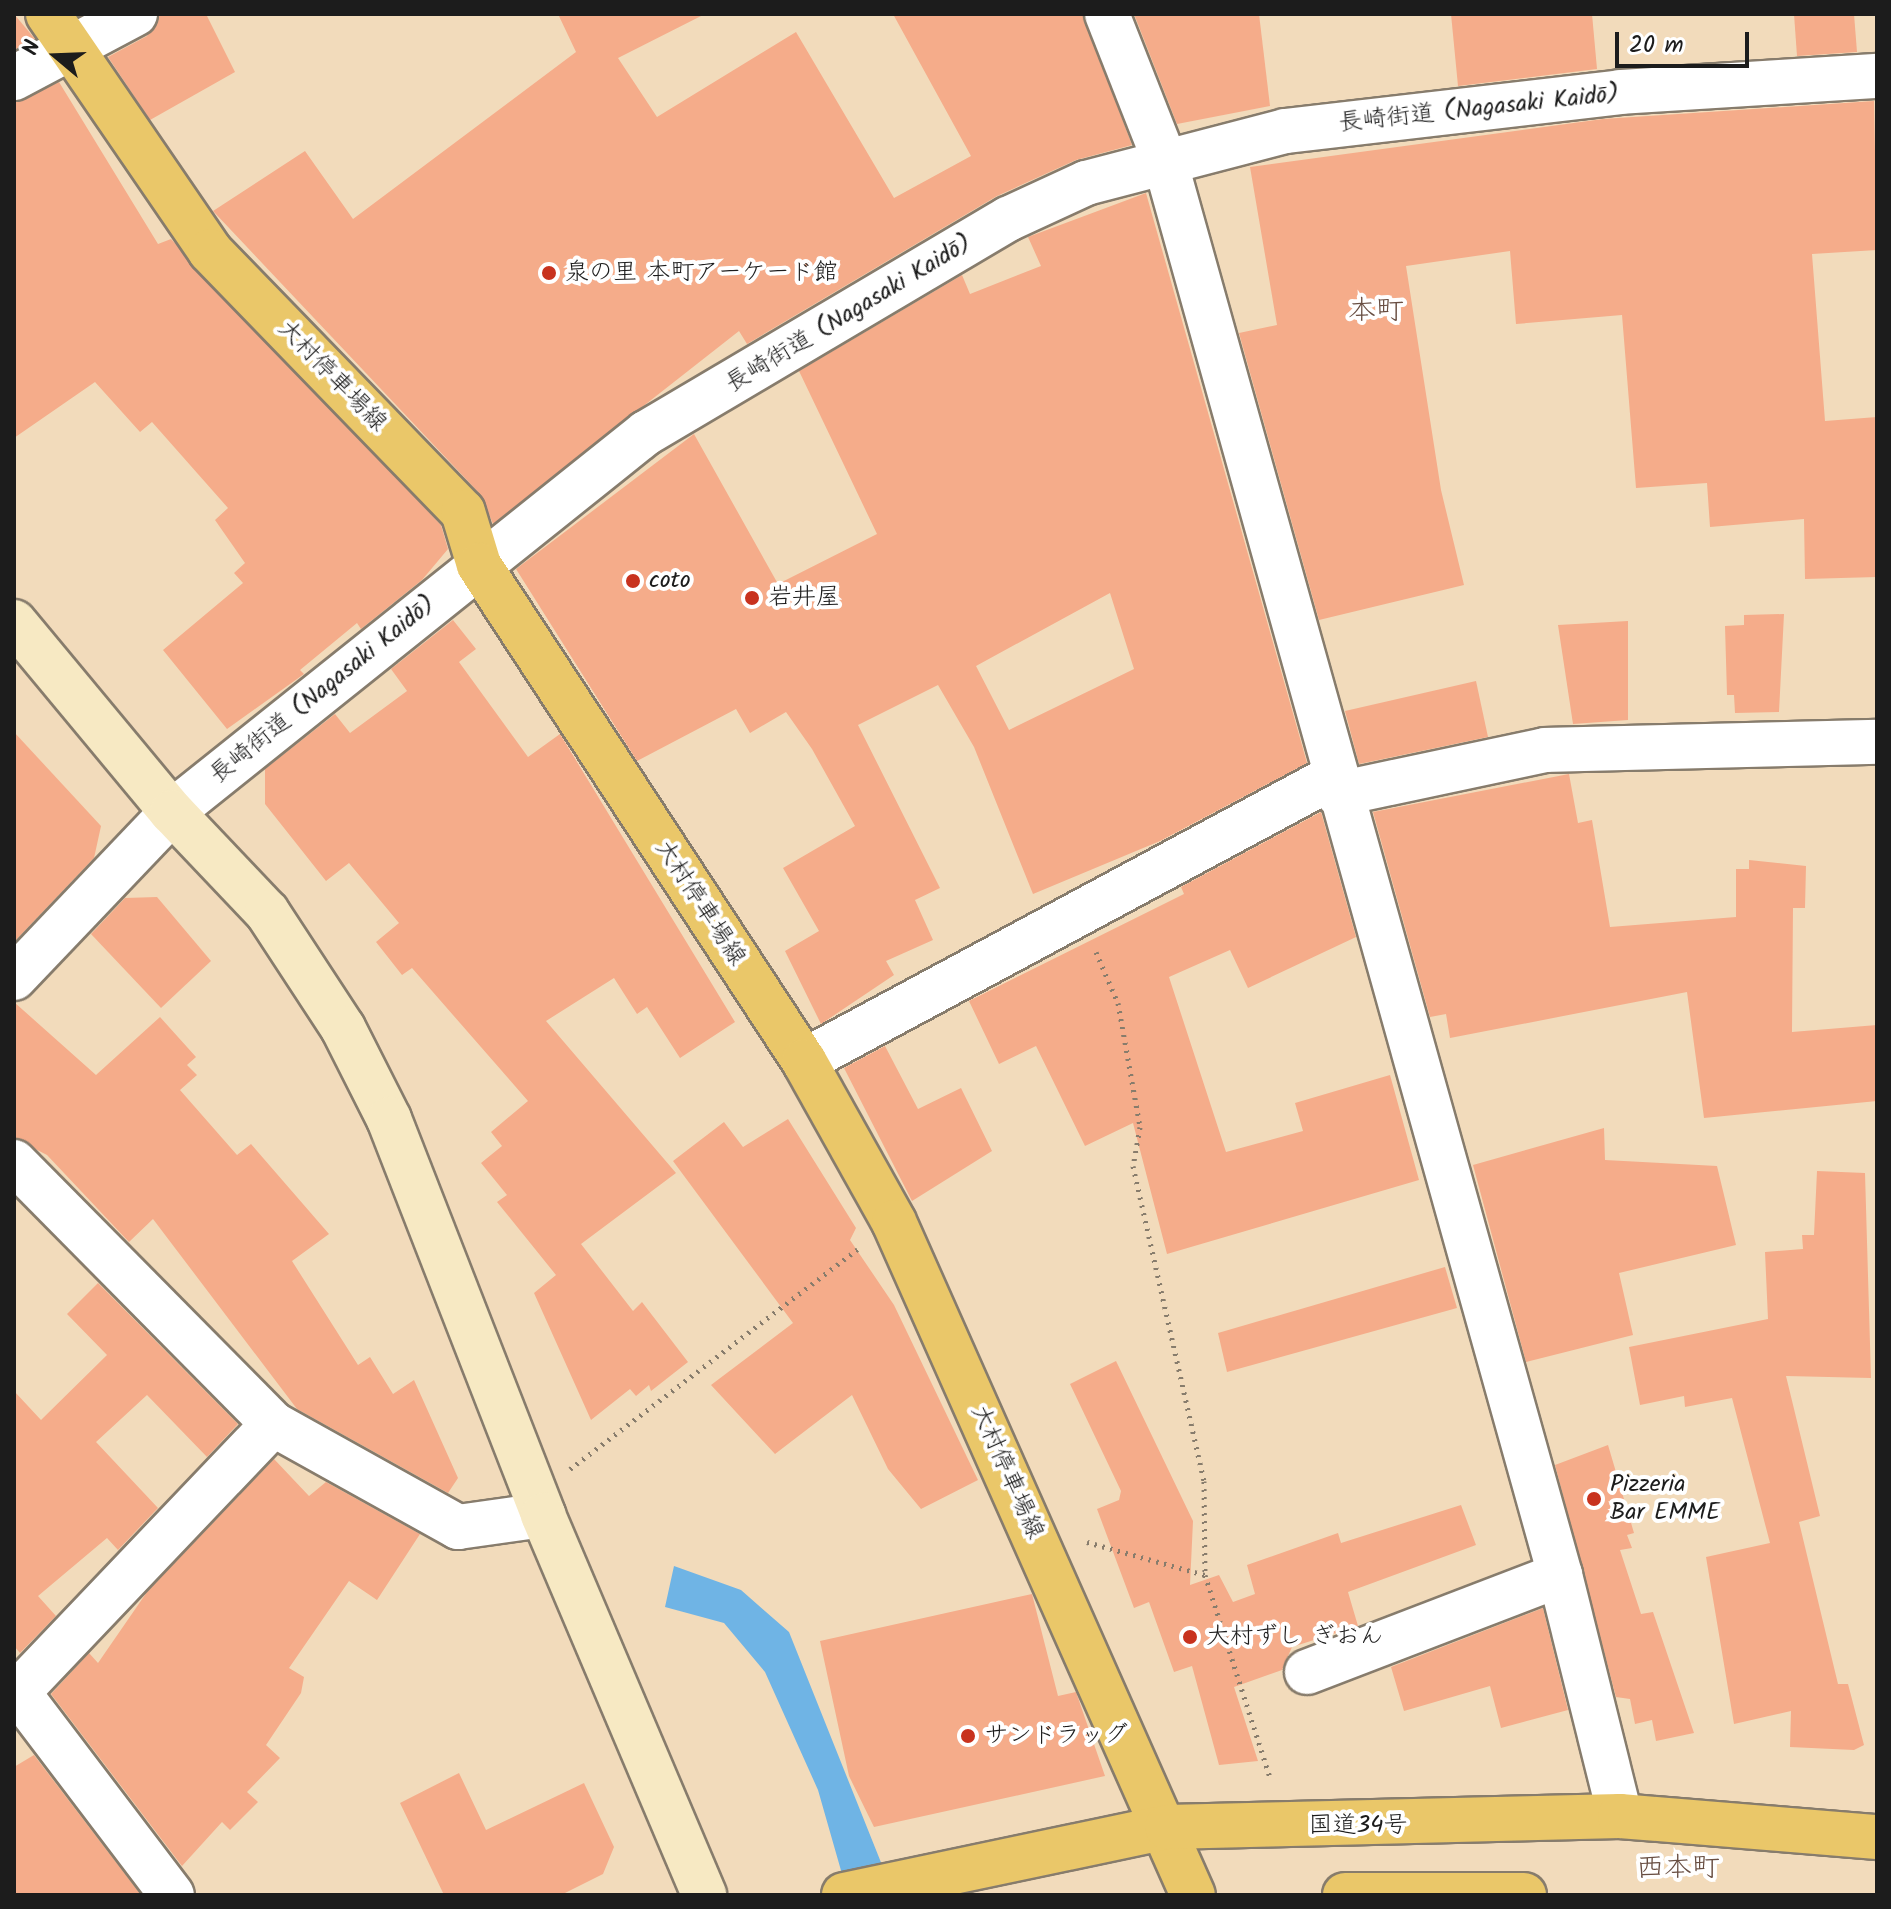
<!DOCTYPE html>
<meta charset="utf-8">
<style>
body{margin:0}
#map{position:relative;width:1891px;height:1909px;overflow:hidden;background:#f2dbbb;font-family:Kalam,"Klee One",sans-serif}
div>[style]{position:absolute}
.water>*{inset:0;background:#6fb4e5}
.building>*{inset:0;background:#f5ac8a}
.path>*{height:5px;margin-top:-2.5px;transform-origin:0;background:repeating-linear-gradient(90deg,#877c6c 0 2px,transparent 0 8px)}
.roads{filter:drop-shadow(2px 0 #877c6c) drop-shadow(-2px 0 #877c6c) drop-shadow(0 2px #877c6c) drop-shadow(0 -2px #877c6c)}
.street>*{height:44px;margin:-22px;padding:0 22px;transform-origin:22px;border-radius:22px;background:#fff}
.secondary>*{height:44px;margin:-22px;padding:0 22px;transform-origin:22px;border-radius:22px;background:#f7e9c3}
.primary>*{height:44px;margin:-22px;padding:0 22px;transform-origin:22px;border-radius:22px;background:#eac769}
.highway>*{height:44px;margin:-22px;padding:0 22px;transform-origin:22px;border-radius:22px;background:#eac769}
.dots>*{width:22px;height:22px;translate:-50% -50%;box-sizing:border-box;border:4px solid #fff;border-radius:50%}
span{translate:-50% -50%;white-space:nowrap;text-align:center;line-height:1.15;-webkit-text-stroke:8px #fff;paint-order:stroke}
.street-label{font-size:24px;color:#1c1c1c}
.poi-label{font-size:24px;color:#1c1c1c}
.left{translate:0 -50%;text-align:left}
.quarter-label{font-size:28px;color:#684e42}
.frame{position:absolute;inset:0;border:16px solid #1c1c1c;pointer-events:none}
.north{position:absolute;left:16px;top:16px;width:80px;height:80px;-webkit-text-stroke:6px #fff;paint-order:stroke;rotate:289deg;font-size:22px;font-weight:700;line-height:32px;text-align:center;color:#1c1c1c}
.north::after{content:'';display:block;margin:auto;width:28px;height:36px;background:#1c1c1c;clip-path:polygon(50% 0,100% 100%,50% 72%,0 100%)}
.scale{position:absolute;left:1615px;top:32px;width:134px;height:36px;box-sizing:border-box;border:4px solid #1c1c1c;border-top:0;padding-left:10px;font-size:24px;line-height:28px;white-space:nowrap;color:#1c1c1c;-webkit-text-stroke:6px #fff;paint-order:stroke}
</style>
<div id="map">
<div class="water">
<div style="clip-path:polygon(674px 1566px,741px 1590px,789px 1632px,894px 1895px,848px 1895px,818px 1790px,765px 1672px,724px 1623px,665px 1607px)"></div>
</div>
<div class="building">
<div style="clip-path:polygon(14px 14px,35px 39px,14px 50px)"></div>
<div style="clip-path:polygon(160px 14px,206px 14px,235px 72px,150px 120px,108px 57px,147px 36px)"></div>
<div style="clip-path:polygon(558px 14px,705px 14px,618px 58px,657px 117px,796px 32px,894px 198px,971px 156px,893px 14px,1083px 14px,1132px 145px,1076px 160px,997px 196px,747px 344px,739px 331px,493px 524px,481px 495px,213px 211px,305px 151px,353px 219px,576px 52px)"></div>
<div style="clip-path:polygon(1134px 14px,1259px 14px,1270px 106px,1177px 124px)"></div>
<div style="clip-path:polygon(1451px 14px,1592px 14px,1597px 69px,1458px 86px)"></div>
<div style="clip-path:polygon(1794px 14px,1854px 14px,1857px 52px,1797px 56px)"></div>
<div style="clip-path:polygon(59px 82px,158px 244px,171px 239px,441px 525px,448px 549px,422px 580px,361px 629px,357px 623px,300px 670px,304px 674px,227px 729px,163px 650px,243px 583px,234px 573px,245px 563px,215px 520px,228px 508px,152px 422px,140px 432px,95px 382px,14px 438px,14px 103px)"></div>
<div style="clip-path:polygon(1874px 101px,1877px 250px,1812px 254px,1825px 421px,1877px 417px,1877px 577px,1805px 579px,1804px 519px,1710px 527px,1707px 483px,1636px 488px,1622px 315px,1516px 324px,1510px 251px,1406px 266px,1441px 490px,1464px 585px,1319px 620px,1239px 333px,1277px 325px,1250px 167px,1603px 119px)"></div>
<div style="clip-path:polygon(evenodd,1146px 193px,1307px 763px,1160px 841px,1033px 894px,974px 747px,938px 685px,858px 725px,940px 888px,915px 900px,933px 940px,886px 961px,894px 975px,821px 1024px,785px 951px,819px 931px,783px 868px,855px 826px,812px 749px,786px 712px,750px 733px,736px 709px,637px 761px,516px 569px,694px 434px,778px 584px,877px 534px,799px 371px,962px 275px,970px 294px,1041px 266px,1028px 237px,1146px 193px,1110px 593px,1134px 669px,1009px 730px,976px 666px,1110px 593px)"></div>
<div style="clip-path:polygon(1784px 614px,1779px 712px,1735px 713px,1734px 695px,1727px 695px,1725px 626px,1744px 625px,1744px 615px)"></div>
<div style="clip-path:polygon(453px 620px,476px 649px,459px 662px,528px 757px,560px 734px,735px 1022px,680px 1058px,647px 1007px,637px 1014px,614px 978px,546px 1021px,676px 1173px,581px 1244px,633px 1311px,642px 1302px,688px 1362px,651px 1391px,649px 1385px,636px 1396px,630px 1389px,591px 1420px,534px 1293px,556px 1275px,497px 1202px,507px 1195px,481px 1163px,502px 1146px,491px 1132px,528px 1101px,412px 968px,402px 975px,376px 942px,399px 923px,349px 863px,326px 881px,265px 804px,265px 769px,335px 714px,350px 733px,407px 691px,391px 669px)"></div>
<div style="clip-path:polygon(1628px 621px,1628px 720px,1573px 724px,1558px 625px)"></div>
<div style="clip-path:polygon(1476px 681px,1488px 737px,1359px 764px,1345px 711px)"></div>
<div style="clip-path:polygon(14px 732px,101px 826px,94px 858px,14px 942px)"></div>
<div style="clip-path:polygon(1569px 774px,1578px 823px,1592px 820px,1610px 927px,1736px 917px,1736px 869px,1749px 869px,1749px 860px,1806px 866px,1805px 908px,1793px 908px,1792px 1032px,1877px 1025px,1877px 1101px,1704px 1118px,1687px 992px,1450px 1038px,1446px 1014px,1430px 1017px,1373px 812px)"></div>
<div style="clip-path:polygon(1321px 812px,1356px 937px,1248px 988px,1230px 950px,1169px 977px,1226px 1152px,1303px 1131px,1295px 1103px,1390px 1075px,1419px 1180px,1167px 1254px,1133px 1123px,1085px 1146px,1036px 1046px,999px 1064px,969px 1001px,1184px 894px,1181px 887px)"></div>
<div style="clip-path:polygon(157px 897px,211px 961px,161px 1008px,91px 934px,125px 898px)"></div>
<div style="clip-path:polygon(14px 1002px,96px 1075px,160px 1017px,196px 1057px,187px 1065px,197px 1075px,180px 1090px,237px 1155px,251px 1144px,329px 1234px,292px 1261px,358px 1365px,370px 1357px,393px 1394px,414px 1380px,458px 1478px,448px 1493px,297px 1409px,153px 1219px,129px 1242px,47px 1155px,14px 1138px)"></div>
<div style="clip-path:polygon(885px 1046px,918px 1109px,961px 1088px,992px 1151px,912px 1201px,844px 1068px)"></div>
<div style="clip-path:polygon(788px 1119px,856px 1228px,850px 1240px,894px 1305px,978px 1480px,921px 1509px,888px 1469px,852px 1395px,775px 1454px,711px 1385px,793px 1323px,673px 1161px,724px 1122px,743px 1147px)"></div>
<div style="clip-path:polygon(1604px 1128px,1605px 1160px,1717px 1166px,1736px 1245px,1619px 1273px,1633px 1335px,1526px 1362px,1473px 1165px)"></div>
<div style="clip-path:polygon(1817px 1171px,1865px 1173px,1871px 1378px,1786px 1376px,1820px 1516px,1799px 1522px,1838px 1684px,1848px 1684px,1864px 1745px,1854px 1750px,1790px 1747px,1791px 1711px,1734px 1724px,1706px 1557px,1770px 1543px,1732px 1398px,1685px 1407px,1684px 1396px,1640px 1405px,1629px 1347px,1768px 1319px,1765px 1252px,1803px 1249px,1802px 1235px,1814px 1235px)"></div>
<div style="clip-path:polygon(1445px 1267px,1457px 1308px,1227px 1372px,1218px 1333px)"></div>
<div style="clip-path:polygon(98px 1283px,238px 1424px,207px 1457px,147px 1395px,96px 1442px,158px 1508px,118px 1550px,107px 1538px,38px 1596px,56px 1616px,20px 1653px,14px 1646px,14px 1391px,41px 1420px,107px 1355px,67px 1314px)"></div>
<div style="clip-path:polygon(1116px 1361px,1193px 1521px,1190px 1585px,1219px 1575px,1233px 1602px,1255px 1594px,1247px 1565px,1338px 1533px,1341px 1543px,1461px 1505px,1476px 1545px,1348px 1592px,1358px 1626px,1292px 1647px,1282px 1670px,1234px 1687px,1258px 1761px,1219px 1765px,1192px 1666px,1174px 1672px,1149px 1602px,1134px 1608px,1097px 1509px,1119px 1500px,1121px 1491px,1070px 1384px)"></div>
<div style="clip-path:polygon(1608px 1445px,1634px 1533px,1627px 1535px,1632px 1548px,1620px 1550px,1641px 1614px,1653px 1612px,1694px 1733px,1656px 1741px,1652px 1720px,1635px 1724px,1630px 1699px,1616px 1697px,1555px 1465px)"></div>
<div style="clip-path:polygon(274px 1459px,309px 1496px,326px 1482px,420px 1534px,377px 1600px,349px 1581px,289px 1668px,304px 1677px,301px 1693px,266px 1745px,280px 1758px,247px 1792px,258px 1802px,230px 1830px,222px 1822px,182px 1866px,51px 1694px,89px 1653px,98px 1663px,147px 1592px)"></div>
<div style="clip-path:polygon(1032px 1594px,1058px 1696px,1076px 1692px,1105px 1776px,874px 1827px,849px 1776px,820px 1641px)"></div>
<div style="clip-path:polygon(1543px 1608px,1568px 1710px,1501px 1728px,1490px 1686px,1404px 1711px,1391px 1667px)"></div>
<div style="clip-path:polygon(34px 1755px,141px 1895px,14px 1895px,14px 1767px)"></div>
<div style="clip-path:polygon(459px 1773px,486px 1830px,584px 1783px,614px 1847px,603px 1874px,561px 1895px,444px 1895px,400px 1803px)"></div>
</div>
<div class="path">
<div style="left:1096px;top:952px;width:56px;rotate:66.7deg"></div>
<div style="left:1118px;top:1003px;width:126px;rotate:79.9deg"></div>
<div style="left:1140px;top:1127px;width:40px;rotate:100deg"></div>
<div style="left:1133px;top:1166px;width:323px;rotate:77.3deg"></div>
<div style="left:1204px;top:1481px;width:94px;rotate:89.4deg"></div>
<div style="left:570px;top:1469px;width:362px;rotate:-37.4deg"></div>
<div style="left:1087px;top:1542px;width:123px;rotate:15.6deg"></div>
<div style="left:1205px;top:1575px;width:215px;rotate:72.2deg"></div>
</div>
<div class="roads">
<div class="street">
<div style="left:1107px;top:14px;width:158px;rotate:68.5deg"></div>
<div style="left:1165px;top:161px;width:1468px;rotate:74.39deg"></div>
<div style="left:1560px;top:1575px;width:248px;rotate:76deg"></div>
<div style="left:14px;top:78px;width:137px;rotate:-27.9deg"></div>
<div style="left:1338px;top:794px;width:212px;rotate:-12deg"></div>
<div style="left:1545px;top:750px;width:332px;rotate:-1.4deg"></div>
<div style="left:14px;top:978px;width:229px;rotate:-46.4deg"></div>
<div style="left:172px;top:812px;width:607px;rotate:-38.65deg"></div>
<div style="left:646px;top:433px;width:421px;rotate:-30.6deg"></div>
<div style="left:1008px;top:219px;width:86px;rotate:-24.8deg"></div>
<div style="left:1086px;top:183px;width:206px;rotate:-14.6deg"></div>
<div style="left:1285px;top:131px;width:337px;rotate:-6.6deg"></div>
<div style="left:1620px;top:92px;width:257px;rotate:-3.6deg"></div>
<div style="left:804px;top:1061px;width:600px;rotate:-28.23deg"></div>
<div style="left:14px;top:1162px;width:368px;rotate:45.3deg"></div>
<div style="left:273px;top:1424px;width:212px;rotate:29.1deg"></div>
<div style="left:458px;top:1527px;width:86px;rotate:-8deg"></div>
<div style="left:1307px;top:1672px;width:271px;rotate:-21deg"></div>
<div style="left:14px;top:1687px;width:261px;rotate:52.8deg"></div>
<div style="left:18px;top:1692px;width:370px;rotate:-46.4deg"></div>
</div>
<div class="secondary">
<div style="left:14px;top:622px;width:247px;rotate:50.3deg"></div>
<div style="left:172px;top:812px;width:138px;rotate:46.5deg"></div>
<div style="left:267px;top:912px;width:139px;rotate:56.8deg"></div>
<div style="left:343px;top:1028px;width:102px;rotate:63.2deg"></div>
<div style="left:389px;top:1119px;width:425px;rotate:68.7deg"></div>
<div style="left:543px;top:1515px;width:413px;rotate:67deg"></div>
</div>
<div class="primary">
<div style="left:48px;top:14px;width:287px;rotate:55.6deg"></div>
<div style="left:210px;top:251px;width:363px;rotate:45.9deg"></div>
<div style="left:463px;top:512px;width:55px;rotate:73.2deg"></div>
<div style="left:479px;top:565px;width:593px;rotate:56.77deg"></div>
<div style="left:804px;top:1061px;width:184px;rotate:60.8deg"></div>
<div style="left:894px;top:1222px;width:736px;rotate:66.05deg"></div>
</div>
<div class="highway">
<div style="left:844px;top:1895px;width:330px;rotate:-11.9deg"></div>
<div style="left:1167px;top:1827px;width:453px;rotate:-1.4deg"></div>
<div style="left:1620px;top:1816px;width:258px;rotate:4.7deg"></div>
<div style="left:1345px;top:1895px;width:179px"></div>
</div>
</div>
<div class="dots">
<div style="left:549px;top:273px;background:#c8321e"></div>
<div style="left:633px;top:581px;background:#c8321e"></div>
<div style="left:752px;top:598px;background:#c8321e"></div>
<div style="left:1594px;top:1499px;background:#c8321e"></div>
<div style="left:1190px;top:1637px;background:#c8321e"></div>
<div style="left:968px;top:1736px;background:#c8321e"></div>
</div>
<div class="street-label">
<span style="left:1479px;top:109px;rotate:-6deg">長崎街道 (Nagasaki Kaidō)</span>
<span style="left:849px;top:314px;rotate:-31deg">長崎街道 (Nagasaki Kaidō)</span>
<span style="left:332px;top:376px;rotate:46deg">大村停車場線</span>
<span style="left:323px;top:690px;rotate:-39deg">長崎街道 (Nagasaki Kaidō)</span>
<span style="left:700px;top:903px;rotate:57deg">大村停車場線</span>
<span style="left:1007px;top:1472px;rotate:66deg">大村停車場線</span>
<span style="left:1358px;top:1826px">国道34号</span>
</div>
<div class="poi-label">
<span class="left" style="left:565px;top:273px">泉の里 本町アーケード館</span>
<span class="left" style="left:649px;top:581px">coto</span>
<span class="left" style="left:768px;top:598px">岩井屋</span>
<span class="left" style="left:1610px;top:1499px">Pizzeria<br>Bar EMME</span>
<span class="left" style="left:1206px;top:1637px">大村ずし ぎおん</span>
<span class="left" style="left:984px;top:1736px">サンドラッグ</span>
</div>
<div class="quarter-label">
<span style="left:1376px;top:312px">本町</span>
<span style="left:1678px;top:1869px">西本町</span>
</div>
<div class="frame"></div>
<div class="north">N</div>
<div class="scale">20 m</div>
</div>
